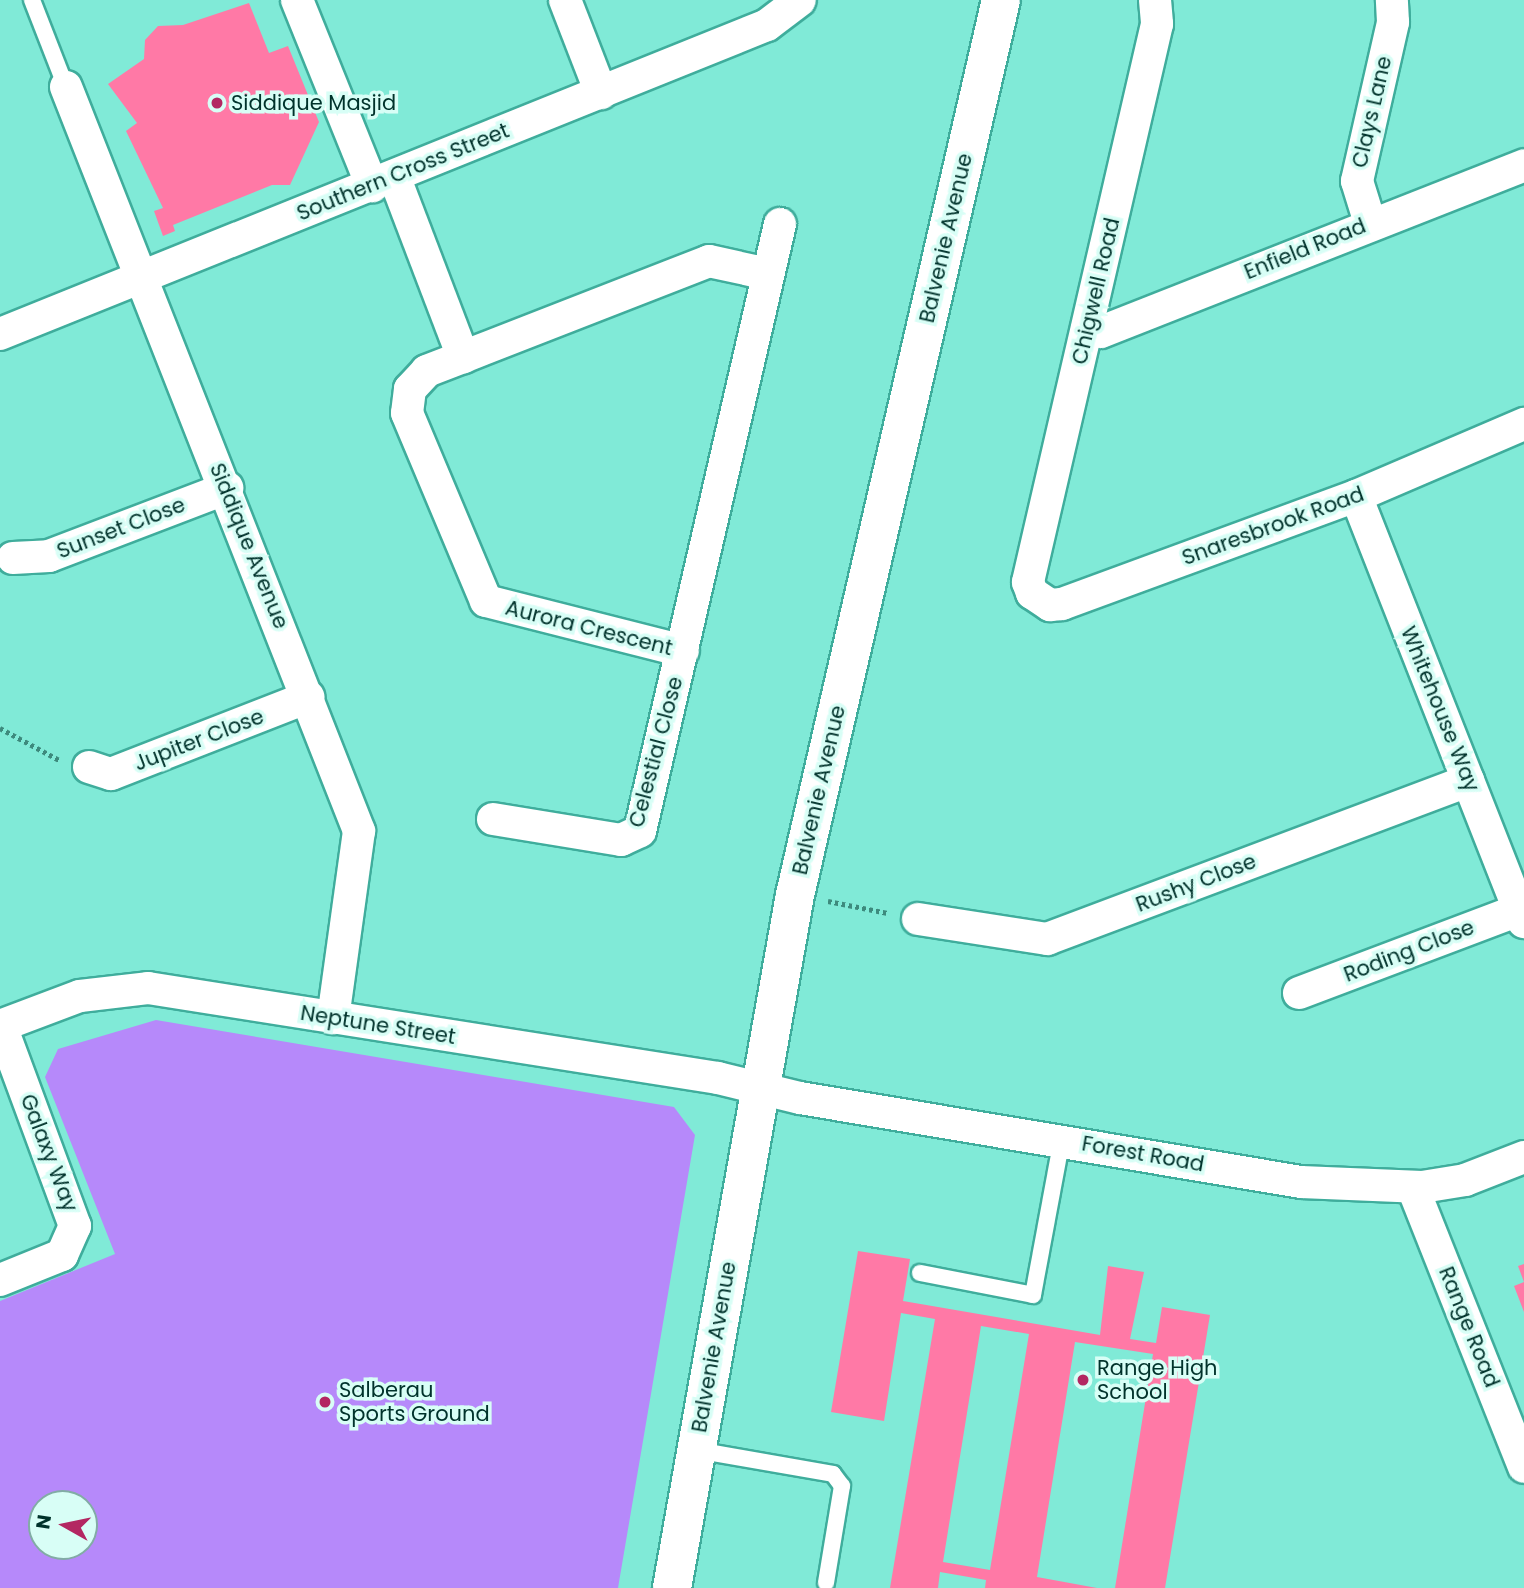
<!DOCTYPE html>
<style>
body{margin:0}
#map{position:relative;width:1524px;height:1588px;overflow:hidden;background:#80ead7;font-family:Poppins,sans-serif}
div>[style]{position:absolute}
.green>*{inset:0;background:#b689fa}
.building>*{inset:0;background:#ff79a6}
.path>*{height:4.5px;margin-top:-2.25px;transform-origin:0;background:repeating-linear-gradient(90deg,#3d8a7d 0 3.5px,transparent 0 7px)}
.roads{filter:drop-shadow(2px 0 #3fad9c) drop-shadow(-2px 0 #3fad9c) drop-shadow(0 2px #3fad9c) drop-shadow(0 -2px #3fad9c)}
.service>*{height:16px;margin:-8px;padding:0 8px;transform-origin:8px;border-radius:8px;background:#fff}
.minor>*{height:32px;margin:-16px;padding:0 16px;transform-origin:16px;border-radius:16px;background:#fff}
.tertiary>*{height:38px;margin:-19px;padding:0 19px;transform-origin:19px;border-radius:19px;background:#fff}
.dots>*{width:19px;height:19px;translate:-50% -50%;box-sizing:border-box;border:4px solid #d8fef6;border-radius:50%}
span{translate:-50% -50%;white-space:nowrap;text-align:center;line-height:1.15;-webkit-text-stroke:7px #d8fef6;paint-order:stroke}
.poi-label{font-size:21px;color:#00322b}
.left{translate:0 -50%;text-align:left}
.street-label{font-size:21px;color:#00322b}
.north{position:absolute;left:28px;top:1490px;width:70px;height:70px;box-sizing:border-box;background:#d8fef6;border:2px solid #82aca5;border-radius:50%;rotate:279deg;font-size:19px;font-weight:700;line-height:28px;text-align:center;color:#00322b}
.north::after{content:'';display:block;margin:auto;width:24px;height:32px;background:#b32762;clip-path:polygon(50% 0,100% 100%,50% 72%,0 100%)}
</style>
<div id="map">
<div class="green">
<div style="clip-path:polygon(evenodd,156px 1020px,674px 1107px,695px 1135px,618px 1588px,0 1588px,0 1301px,115px 1254px,45px 1077px,58px 1049px,156px 1020px,42px 1504px,84px 1504px,84px 1546px,42px 1546px,42px 1504px)"></div>
</div>
<div class="building">
<div style="clip-path:polygon(249px 3px,269px 53px,288px 46px,319px 122px,290px 185px,272px 185px,173px 225px,175px 231px,163px 236px,154px 211px,163px 208px,126px 131px,137px 123px,108px 84px,144px 59px,145px 40px,158px 26px,183px 25px)"></div>
<div style="clip-path:polygon(evenodd,858px 1251px,910px 1259px,903px 1301px,1100px 1335px,1108px 1266px,1144px 1272px,1130px 1339px,1156px 1343px,1162px 1307px,1210px 1315px,1165px 1588px,1115px 1588px,1153px 1354px,1075px 1342px,1037px 1577px,1097px 1588px,985px 1588px,986px 1580px,940px 1572px,938px 1588px,890px 1588px,935px 1319px,901px 1313px,884px 1421px,831px 1412px,858px 1251px,981px 1326px,1029px 1334px,990px 1570px,943px 1562px,981px 1326px)"></div>
<div style="clip-path:polygon(1524px 1264px,1524px 1312px,1514px 1286px,1524px 1282px,1518px 1266px)"></div>
</div>
<div class="path">
<div style="left:0;top:728px;width:69px;rotate:28.4deg"></div>
<div style="left:828px;top:901px;width:61px;rotate:11.3deg"></div>
</div>
<div class="roads">
<div class="service">
<div style="left:32px;top:0;width:93px;rotate:68.7deg"></div>
<div style="left:920px;top:1273px;width:115px;rotate:11deg"></div>
<div style="left:1033px;top:1295px;width:159px;rotate:-79.5deg"></div>
<div style="left:696px;top:1450px;width:139px;rotate:9.9deg"></div>
<div style="left:833px;top:1474px;width:15px;rotate:53deg"></div>
<div style="left:842px;top:1486px;width:98px;rotate:99.4deg"></div>
</div>
<div class="minor">
<div style="left:297px;top:0;width:201px;rotate:68deg"></div>
<div style="left:565px;top:0;width:100px;rotate:68.8deg"></div>
<div style="left:1155px;top:0;width:24px;rotate:85deg"></div>
<div style="left:1157px;top:24px;width:573px;rotate:103.02deg"></div>
<div style="left:1028px;top:582px;width:12px;rotate:70deg"></div>
<div style="left:1032px;top:593px;width:22px;rotate:34deg"></div>
<div style="left:1050px;top:605px;width:12px;rotate:-5deg"></div>
<div style="left:1062px;top:604px;width:313px;rotate:-20.2deg"></div>
<div style="left:1356px;top:496px;width:183px;rotate:-23.2deg"></div>
<div style="left:66px;top:87px;width:800px;rotate:68.5deg"></div>
<div style="left:359px;top:831px;width:189px;rotate:97.9deg"></div>
<div style="left:394px;top:176px;width:194px;rotate:69.1deg"></div>
<div style="left:463px;top:357px;width:264px;rotate:-21.3deg"></div>
<div style="left:709px;top:261px;width:60px;rotate:12.4deg"></div>
<div style="left:1370px;top:223px;width:44px;rotate:-107.2deg"></div>
<div style="left:1357px;top:181px;width:163px;rotate:-77.2deg"></div>
<div style="left:1393px;top:22px;width:22px;rotate:-93deg"></div>
<div style="left:1087px;top:329px;width:14px;rotate:12deg"></div>
<div style="left:1101px;top:332px;width:455px;rotate:-21.5deg"></div>
<div style="left:0;top:334px;width:827px;rotate:-21.94deg"></div>
<div style="left:767px;top:25px;width:41px;rotate:-37.1deg"></div>
<div style="left:463px;top:357px;width:39px;rotate:159deg"></div>
<div style="left:427px;top:371px;width:25px;rotate:133deg"></div>
<div style="left:410px;top:389px;width:24px;rotate:97deg"></div>
<div style="left:407px;top:413px;width:204px;rotate:67.2deg"></div>
<div style="left:486px;top:601px;width:203px;rotate:14.2deg"></div>
<div style="left:1356px;top:496px;width:458px;rotate:68.5deg"></div>
<div style="left:13px;top:558px;width:36px;rotate:-3deg"></div>
<div style="left:49px;top:556px;width:191px;rotate:-20.9deg"></div>
<div style="left:89px;top:767px;width:23px;rotate:18deg"></div>
<div style="left:111px;top:774px;width:212px;rotate:-21.3deg"></div>
<div style="left:493px;top:819px;width:130px;rotate:9.3deg"></div>
<div style="left:621px;top:840px;width:21px;rotate:-25deg"></div>
<div style="left:640px;top:831px;width:623px;rotate:-77.01deg"></div>
<div style="left:918px;top:919px;width:131px;rotate:8.8deg"></div>
<div style="left:1047px;top:939px;width:450px;rotate:-20.6deg"></div>
<div style="left:1299px;top:993px;width:235px;rotate:-20.7deg"></div>
<div style="left:0;top:1026px;width:85px;rotate:-20.6deg"></div>
<div style="left:80px;top:996px;width:68px;rotate:-6.7deg"></div>
<div style="left:148px;top:988px;width:577px;rotate:8.97deg"></div>
<div style="left:718px;top:1078px;width:84px;rotate:13.7deg"></div>
<div style="left:800px;top:1098px;width:508px;rotate:9.52deg"></div>
<div style="left:1301px;top:1182px;width:121px;rotate:2.4deg"></div>
<div style="left:1422px;top:1187px;width:44px;rotate:-9.2deg"></div>
<div style="left:1465px;top:1180px;width:63px;rotate:-21.3deg"></div>
<div style="left:1413px;top:1188px;width:300px;rotate:68.3deg"></div>
<div style="left:0;top:1280px;width:67px;rotate:-22deg"></div>
<div style="left:62px;top:1255px;width:32px;rotate:-66deg"></div>
<div style="left:75px;top:1226px;width:213px;rotate:-110.3deg"></div>
</div>
<div class="tertiary">
<div style="left:672px;top:1588px;width:704px;rotate:-79.94deg"></div>
<div style="left:795px;top:895px;width:918px;rotate:-77.04deg"></div>
</div>
</div>
<div class="dots">
<div style="left:217px;top:103px;background:#b32762"></div>
<div style="left:1083px;top:1380px;background:#b32762"></div>
<div style="left:325px;top:1402px;background:#b32762"></div>
</div>
<div class="poi-label">
<span class="left" style="left:231px;top:103px">Siddique Masjid</span>
<span class="left" style="left:1097px;top:1380px">Range High<br>School</span>
<span class="left" style="left:339px;top:1402px">Salberau<br>Sports Ground</span>
</div>
<div class="street-label">
<span style="left:1372px;top:112px;rotate:-77deg">Clays Lane</span>
<span style="left:403px;top:172px;rotate:-22deg">Southern Cross Street</span>
<span style="left:946px;top:238px;rotate:-77deg">Balvenie Avenue</span>
<span style="left:1305px;top:249px;rotate:-22deg">Enfield Road</span>
<span style="left:1096px;top:291px;rotate:-77deg">Chigwell Road</span>
<span style="left:1273px;top:526px;rotate:-20deg">Snaresbrook Road</span>
<span style="left:121px;top:528px;rotate:-21deg">Sunset Close</span>
<span style="left:249px;top:546px;rotate:68deg">Siddique Avenue</span>
<span style="left:589px;top:628px;rotate:14deg">Aurora Crescent</span>
<span style="left:1440px;top:709px;rotate:68deg">Whitehouse Way</span>
<span style="left:199px;top:740px;rotate:-21deg">Jupiter Close</span>
<span style="left:656px;top:752px;rotate:-75deg">Celestial Close</span>
<span style="left:819px;top:790px;rotate:-77deg">Balvenie Avenue</span>
<span style="left:1196px;top:883px;rotate:-21deg">Rushy Close</span>
<span style="left:1409px;top:951px;rotate:-21deg">Roding Close</span>
<span style="left:378px;top:1025px;rotate:9deg">Neptune Street</span>
<span style="left:49px;top:1153px;rotate:69deg">Galaxy Way</span>
<span style="left:1143px;top:1154px;rotate:10deg">Forest Road</span>
<span style="left:1469px;top:1327px;rotate:68deg">Range Road</span>
<span style="left:714px;top:1347px;rotate:-80deg">Balvenie Avenue</span>
</div>
<div class="north">N</div>
</div>
